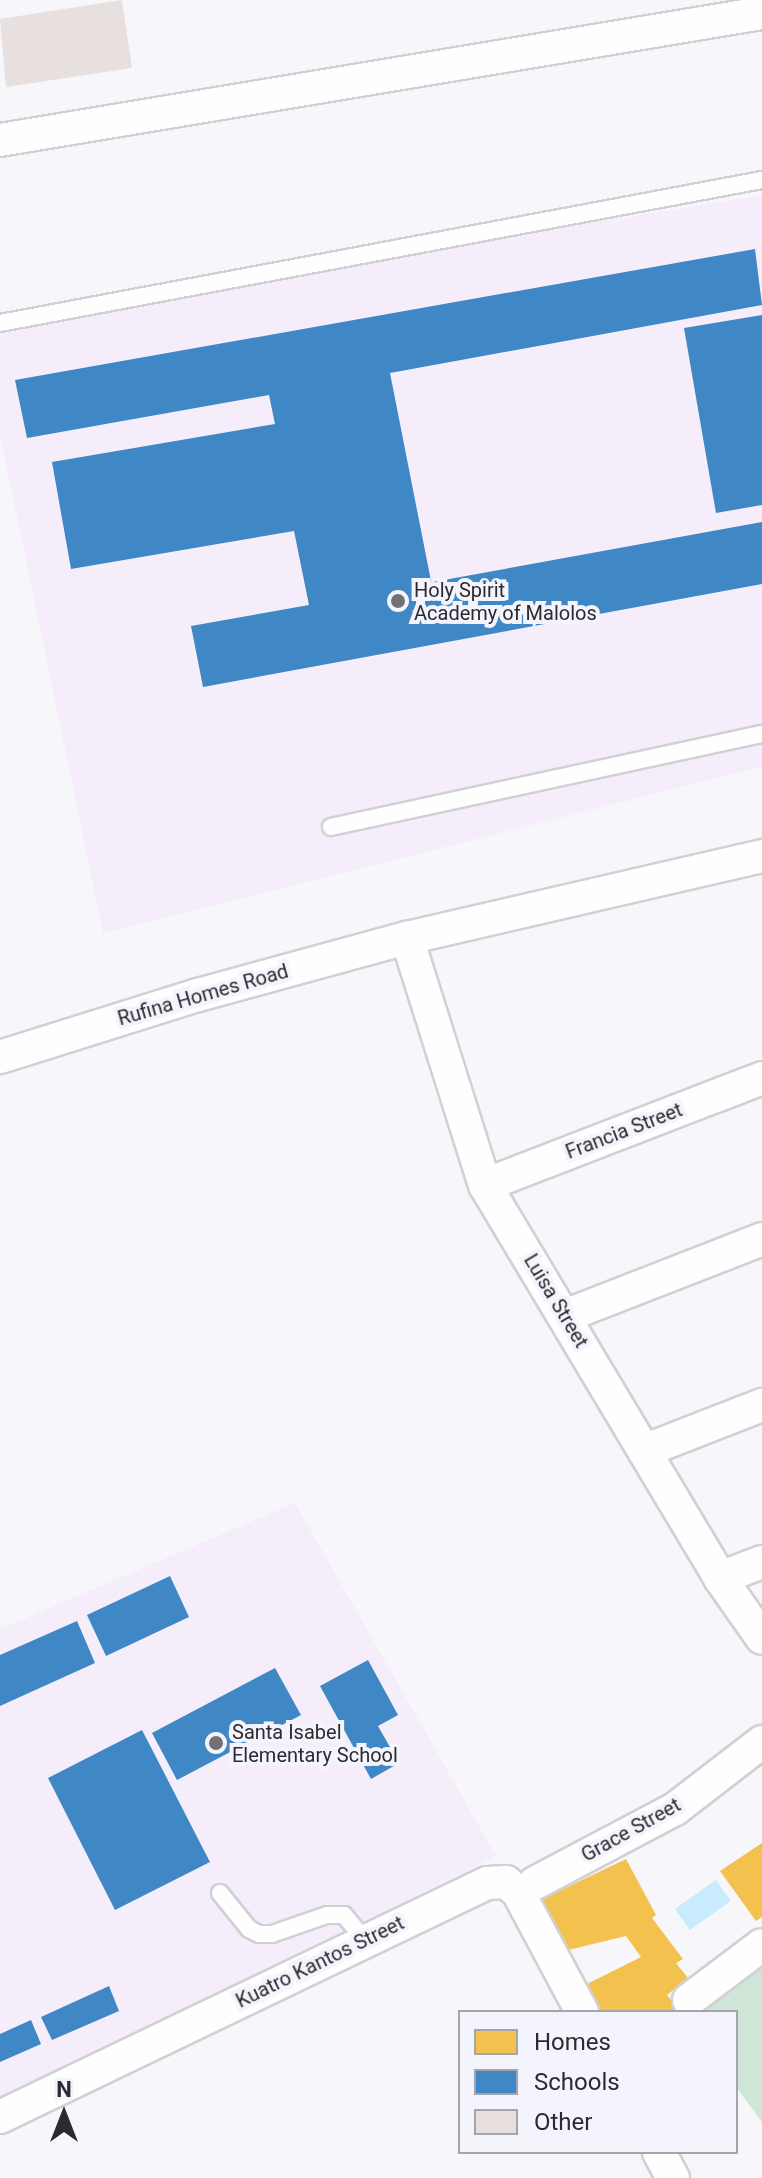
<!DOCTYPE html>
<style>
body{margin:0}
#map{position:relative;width:762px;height:2178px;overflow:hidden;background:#f6f6fb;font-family:Roboto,sans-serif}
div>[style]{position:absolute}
.education>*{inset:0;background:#f5edf9}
.green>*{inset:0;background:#cfe6d6}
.water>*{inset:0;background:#c8ebfe}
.homes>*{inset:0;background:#f2c14e}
.schools>*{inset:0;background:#3f88c5}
.building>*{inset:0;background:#e7e0df}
.roads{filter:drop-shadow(2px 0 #d1d1d5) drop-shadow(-2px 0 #d1d1d5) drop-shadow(0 2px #d1d1d5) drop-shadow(0 -2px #d1d1d5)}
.service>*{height:16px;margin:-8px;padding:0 8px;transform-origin:8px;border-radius:8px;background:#fefefe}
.minor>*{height:32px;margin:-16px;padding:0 16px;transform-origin:16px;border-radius:16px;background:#fefefe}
.dots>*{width:22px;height:22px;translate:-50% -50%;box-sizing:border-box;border:4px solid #f4f4fd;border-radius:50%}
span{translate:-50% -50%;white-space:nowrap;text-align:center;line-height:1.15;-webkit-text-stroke:8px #f4f4fd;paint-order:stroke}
.poi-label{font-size:20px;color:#2b2b2f}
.left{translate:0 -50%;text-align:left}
.street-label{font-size:20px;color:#2b2b2f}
.legend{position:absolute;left:458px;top:2010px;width:280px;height:144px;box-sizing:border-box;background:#f4f4fd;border:2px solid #a4a4ab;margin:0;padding:10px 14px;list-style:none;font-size:24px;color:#2b2b2f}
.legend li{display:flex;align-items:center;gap:16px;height:40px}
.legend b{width:40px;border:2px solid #a4a4ab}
.north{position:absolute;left:24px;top:2074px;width:80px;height:80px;-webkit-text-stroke:6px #f4f4fd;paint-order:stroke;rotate:0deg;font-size:22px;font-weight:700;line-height:32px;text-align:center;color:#2b2b2f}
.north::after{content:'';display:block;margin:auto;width:28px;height:36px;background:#2b2b2f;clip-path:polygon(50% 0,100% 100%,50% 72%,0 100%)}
</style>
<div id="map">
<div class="education">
<div style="clip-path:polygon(762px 195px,762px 767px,103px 933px,0 434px,0 321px)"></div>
<div style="clip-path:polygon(295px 1503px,496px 1856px,0 2100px,0 1629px)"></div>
</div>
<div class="green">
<div style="clip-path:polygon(762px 1962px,762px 2122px,736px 2087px,736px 2012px,695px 2012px)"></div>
</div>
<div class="water">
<div style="clip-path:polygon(716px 1880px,731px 1901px,690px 1930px,675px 1909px)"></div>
</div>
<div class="homes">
<div style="clip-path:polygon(762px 1843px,762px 1917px,756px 1921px,720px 1871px)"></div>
<div style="clip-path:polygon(626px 1859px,656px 1915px,652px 1918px,683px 1959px,676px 1963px,688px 1978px,667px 1995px,681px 2012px,600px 2012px,585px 1985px,641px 1957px,626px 1936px,564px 1951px,536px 1902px)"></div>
</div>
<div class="schools">
<div style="clip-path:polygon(755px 249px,762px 305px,390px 373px,431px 581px,422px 584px,762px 522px,762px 584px,203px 687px,191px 626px,309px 605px,294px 531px,71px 569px,52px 462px,275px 424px,269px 395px,27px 438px,15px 380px)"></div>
<div style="clip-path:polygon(762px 315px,762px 505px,716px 513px,684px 328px)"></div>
<div style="clip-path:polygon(170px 1576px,189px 1617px,106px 1656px,87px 1615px)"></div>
<div style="clip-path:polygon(77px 1621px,95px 1663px,0 1706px,0 1655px)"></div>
<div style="clip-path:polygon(368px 1660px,398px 1715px,378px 1726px,399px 1763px,371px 1779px,320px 1686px)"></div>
<div style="clip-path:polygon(275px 1668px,301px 1715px,177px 1780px,152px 1733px)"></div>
<div style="clip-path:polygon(142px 1730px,210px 1862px,115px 1910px,48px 1778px)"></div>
<div style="clip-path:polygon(109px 1986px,119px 2011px,52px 2040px,41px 2017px)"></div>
<div style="clip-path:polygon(31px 2020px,41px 2044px,0 2062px,0 2034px)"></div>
</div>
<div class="building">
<div style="clip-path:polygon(122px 0,132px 68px,6px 87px,0 19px)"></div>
</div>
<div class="roads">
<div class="service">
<div style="left:0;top:323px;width:775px;rotate:-10.63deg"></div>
<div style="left:331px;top:827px;width:441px;rotate:-12.2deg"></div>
<div style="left:220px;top:1893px;width:46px;rotate:51.1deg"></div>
<div style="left:249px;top:1929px;width:11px;rotate:27deg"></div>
<div style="left:259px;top:1934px;width:13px"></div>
<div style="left:272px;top:1934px;width:58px;rotate:-19.1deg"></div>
<div style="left:327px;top:1915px;width:17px"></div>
<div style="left:344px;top:1915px;width:33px;rotate:50deg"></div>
</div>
<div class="minor">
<div style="left:0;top:140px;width:773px;rotate:-9.46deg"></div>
<div style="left:407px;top:938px;width:259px;rotate:72.5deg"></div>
<div style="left:485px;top:1185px;width:458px;rotate:59.1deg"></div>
<div style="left:720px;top:1578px;width:73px;rotate:55deg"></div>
<div style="left:0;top:1057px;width:207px;rotate:-17.4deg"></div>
<div style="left:198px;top:995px;width:217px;rotate:-15.3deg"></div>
<div style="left:407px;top:938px;width:364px;rotate:-13deg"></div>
<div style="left:485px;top:1185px;width:297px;rotate:-21.1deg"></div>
<div style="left:565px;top:1316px;width:212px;rotate:-21.3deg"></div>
<div style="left:644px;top:1451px;width:127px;rotate:-21.3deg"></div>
<div style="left:720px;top:1578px;width:45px;rotate:-20.9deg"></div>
<div style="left:535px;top:1883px;width:158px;rotate:-27.9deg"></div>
<div style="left:675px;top:1809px;width:110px;rotate:-37.6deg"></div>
<div style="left:689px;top:2000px;width:91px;rotate:-37deg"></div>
<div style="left:0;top:2117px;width:540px;rotate:-25.66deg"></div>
<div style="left:487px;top:1883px;width:19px;rotate:-3deg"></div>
<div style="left:506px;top:1882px;width:16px;rotate:40deg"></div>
<div style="left:518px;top:1892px;width:136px;rotate:61.9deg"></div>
<div style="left:659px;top:2152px;width:30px;rotate:62deg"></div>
</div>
</div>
<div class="dots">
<div style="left:398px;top:601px;background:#727276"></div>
<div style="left:216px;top:1743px;background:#727276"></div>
</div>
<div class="poi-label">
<span class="left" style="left:414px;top:602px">Holy Spirit<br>Academy of Malolos</span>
<span class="left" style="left:232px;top:1744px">Santa Isabel<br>Elementary School</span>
</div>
<div class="street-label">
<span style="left:203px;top:995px;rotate:-16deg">Rufina Homes Road</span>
<span style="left:624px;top:1131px;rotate:-21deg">Francia Street</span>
<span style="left:556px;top:1301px;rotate:59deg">Luisa Street</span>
<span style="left:631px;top:1830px;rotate:-29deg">Grace Street</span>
<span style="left:320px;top:1962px;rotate:-26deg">Kuatro Kantos Street</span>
</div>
<ul class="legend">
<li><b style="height:22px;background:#f2c14e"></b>Homes</li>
<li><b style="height:22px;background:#3f88c5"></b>Schools</li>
<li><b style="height:22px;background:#e7e0df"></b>Other</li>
</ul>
<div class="north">N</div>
</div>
